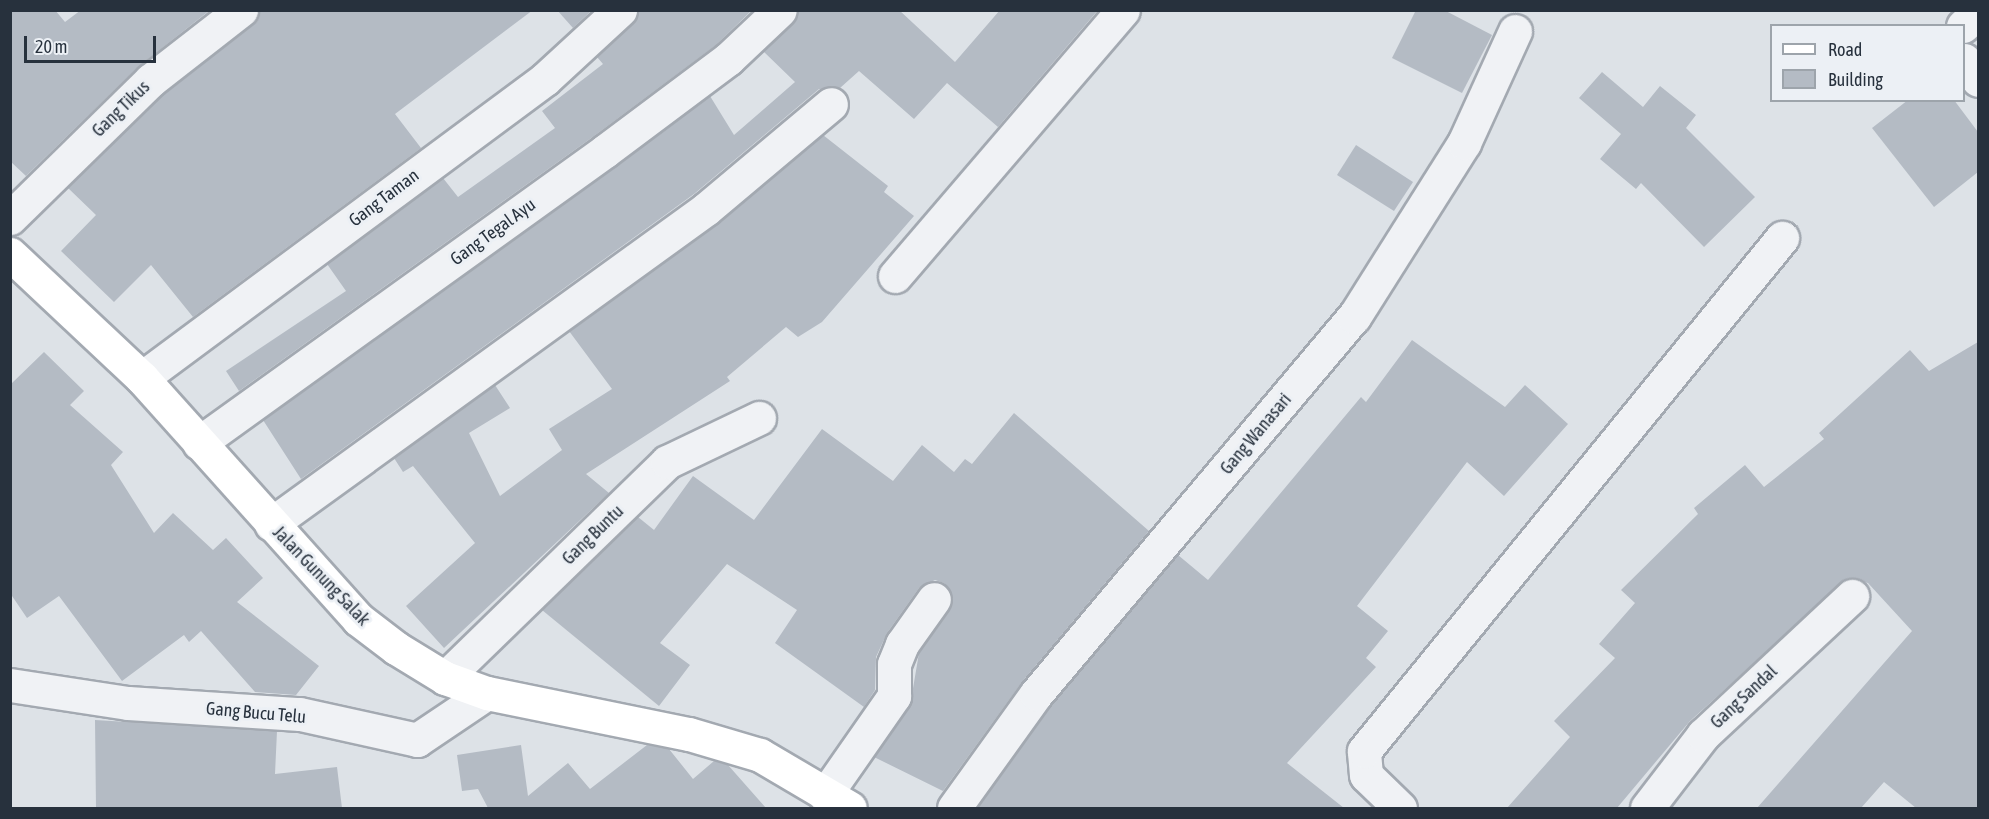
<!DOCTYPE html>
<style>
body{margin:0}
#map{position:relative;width:1989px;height:819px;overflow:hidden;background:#dde2e7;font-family:"Asap Condensed",sans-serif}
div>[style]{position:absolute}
.building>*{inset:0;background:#b4bbc4}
.roads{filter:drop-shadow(2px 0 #a3a9b1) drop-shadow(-2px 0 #a3a9b1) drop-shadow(0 2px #a3a9b1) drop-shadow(0 -2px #a3a9b1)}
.street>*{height:33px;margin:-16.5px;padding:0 16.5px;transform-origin:16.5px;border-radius:16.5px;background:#f0f2f5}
.secondary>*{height:33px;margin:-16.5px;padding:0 16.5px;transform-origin:16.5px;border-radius:16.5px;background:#fff}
span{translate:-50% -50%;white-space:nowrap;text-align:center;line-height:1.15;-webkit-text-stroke:6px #ecf0f5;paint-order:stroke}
.street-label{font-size:18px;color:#27313d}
.frame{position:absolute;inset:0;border:12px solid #27313d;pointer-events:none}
.legend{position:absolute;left:1770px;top:24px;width:195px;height:78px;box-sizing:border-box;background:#ecf0f5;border:2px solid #9da4ab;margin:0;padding:8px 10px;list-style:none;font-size:18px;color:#27313d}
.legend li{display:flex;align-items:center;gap:12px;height:30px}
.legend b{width:30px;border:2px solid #9da4ab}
.scale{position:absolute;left:24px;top:36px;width:132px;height:27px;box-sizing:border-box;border:3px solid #27313d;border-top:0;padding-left:8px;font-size:18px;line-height:21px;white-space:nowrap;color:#27313d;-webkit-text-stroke:4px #ecf0f5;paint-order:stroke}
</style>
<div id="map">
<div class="building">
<div style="clip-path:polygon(10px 10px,55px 10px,65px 22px,81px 10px,210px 10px,138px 67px,26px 176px,10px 161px)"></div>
<div style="clip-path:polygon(259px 10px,533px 10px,395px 114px,421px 148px,193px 317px,151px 265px,114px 302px,61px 251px,96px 215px,68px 188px,163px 94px,253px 25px)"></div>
<div style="clip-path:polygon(557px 10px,592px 10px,573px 28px)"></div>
<div style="clip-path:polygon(638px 10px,752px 10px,716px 45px,594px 136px,239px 391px,226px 371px,346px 291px,327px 264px,443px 178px,458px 197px,555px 128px,542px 111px,603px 64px,597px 57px,633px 24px)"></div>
<div style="clip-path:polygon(798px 10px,899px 10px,955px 62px,1000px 10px,1098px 10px,998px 127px,947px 83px,914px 119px,859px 71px,840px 88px,819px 89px,694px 194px,301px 479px,263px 420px,710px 96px,734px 135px,795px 82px,763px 51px,793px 24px)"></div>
<div style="clip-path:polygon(1416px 10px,1444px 10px,1492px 35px,1462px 93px,1392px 58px)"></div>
<div style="clip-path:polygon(1602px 72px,1643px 107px,1660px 86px,1696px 115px,1686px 128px,1755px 197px,1704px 247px,1641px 183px,1636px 189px,1600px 159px,1621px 134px,1579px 98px)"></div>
<div style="clip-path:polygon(1908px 100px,1954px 100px,1978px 132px,1978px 172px,1934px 207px,1872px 128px)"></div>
<div style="clip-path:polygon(823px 135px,888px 186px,884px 192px,914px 216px,822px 322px,798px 337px,786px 327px,727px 377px,730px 381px,586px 474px,609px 493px,444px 648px,406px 606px,475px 543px,413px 466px,403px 472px,394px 458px,495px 385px,510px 408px,469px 433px,500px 496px,562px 450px,549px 429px,612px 389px,569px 331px,717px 224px)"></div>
<div style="clip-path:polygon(1356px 145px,1413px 182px,1394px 211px,1337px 175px)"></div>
<div style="clip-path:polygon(1412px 340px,1505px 407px,1525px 385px,1568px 424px,1504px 496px,1467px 462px,1357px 606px,1388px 631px,1366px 658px,1376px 667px,1287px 763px,1344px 808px,977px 808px,1051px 706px,1178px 555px,1208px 580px,1361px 397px,1366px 402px)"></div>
<div style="clip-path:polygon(1978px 342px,1978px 808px,1916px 808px,1884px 782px,1861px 808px,1757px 808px,1912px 631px,1868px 583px,1848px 578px,1690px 721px,1617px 808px,1507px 808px,1570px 737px,1554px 721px,1615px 658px,1599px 644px,1635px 603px,1621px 590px,1698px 514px,1694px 508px,1745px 465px,1764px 487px,1824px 439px,1819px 433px,1910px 350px,1929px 371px)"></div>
<div style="clip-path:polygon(44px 352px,84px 391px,70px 405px,123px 452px,111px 465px,154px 533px,173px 513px,213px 550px,226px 538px,263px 578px,237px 602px,319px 666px,296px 695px,255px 692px,201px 631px,189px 642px,184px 635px,122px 681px,59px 596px,27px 618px,10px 593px,10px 385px)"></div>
<div style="clip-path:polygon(1014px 413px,1149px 531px,1022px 682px,943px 791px,874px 757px,910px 706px,919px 653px,950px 609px,951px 592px,944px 583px,935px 580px,919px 588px,887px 633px,876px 657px,875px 690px,864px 707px,775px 643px,797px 610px,727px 564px,660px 643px,690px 665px,659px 706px,542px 610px,638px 517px,654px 530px,693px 476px,754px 520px,822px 429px,893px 481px,922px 445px,954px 472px,965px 459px,972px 464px)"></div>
<div style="clip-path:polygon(95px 720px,277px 731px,275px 774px,337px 767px,342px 808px,96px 808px)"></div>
<div style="clip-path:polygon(521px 745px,528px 796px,568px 763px,590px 789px,647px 745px,669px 749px,693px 779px,714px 761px,728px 765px,766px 808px,488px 808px,478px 789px,462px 791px,457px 755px)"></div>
</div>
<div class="roads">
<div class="street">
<div style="left:1963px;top:26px;width:21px;rotate:-43deg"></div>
<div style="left:1964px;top:60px;width:24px;rotate:55deg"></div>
<div style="left:10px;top:218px;width:197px;rotate:-44.4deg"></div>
<div style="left:151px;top:80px;width:114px;rotate:-37.9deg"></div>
<div style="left:895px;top:276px;width:350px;rotate:-49.4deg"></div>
<div style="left:142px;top:378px;width:502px;rotate:-36.57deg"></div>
<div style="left:545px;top:79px;width:102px;rotate:-42.6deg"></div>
<div style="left:199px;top:443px;width:500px;rotate:-35.72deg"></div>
<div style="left:605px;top:151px;width:154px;rotate:-36.8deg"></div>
<div style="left:728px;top:59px;width:71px;rotate:-43.3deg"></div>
<div style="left:271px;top:524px;width:537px;rotate:-35.91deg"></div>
<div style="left:706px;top:209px;width:163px;rotate:-40deg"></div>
<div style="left:445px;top:678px;width:310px;rotate:-44.2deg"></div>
<div style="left:667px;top:462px;width:102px;rotate:-25.6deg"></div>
<div style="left:10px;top:685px;width:119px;rotate:8.7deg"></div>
<div style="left:128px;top:703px;width:172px;rotate:3.7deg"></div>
<div style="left:300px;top:714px;width:120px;rotate:12.5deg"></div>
<div style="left:417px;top:740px;width:84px;rotate:-33.9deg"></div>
<div style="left:825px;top:795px;width:121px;rotate:-55.1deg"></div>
<div style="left:894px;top:696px;width:32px;rotate:-90deg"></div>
<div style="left:894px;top:664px;width:22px;rotate:-68deg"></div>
<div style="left:902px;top:644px;width:55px;rotate:-54.6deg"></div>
<div style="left:954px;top:808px;width:140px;rotate:-54.3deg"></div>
<div style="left:1036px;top:694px;width:493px;rotate:-49.9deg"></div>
<div style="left:1354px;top:317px;width:206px;rotate:-57.7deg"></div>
<div style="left:1464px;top:143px;width:123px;rotate:-65.5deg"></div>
<div style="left:1400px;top:808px;width:47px;rotate:-135.9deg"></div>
<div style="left:1366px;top:775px;width:24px;rotate:-95deg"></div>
<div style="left:1364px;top:751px;width:662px;rotate:-50.83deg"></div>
<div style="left:1647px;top:808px;width:92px;rotate:-52.5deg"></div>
<div style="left:1703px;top:735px;width:204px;rotate:-43deg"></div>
</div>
<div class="secondary">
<div style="left:10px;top:254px;width:181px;rotate:43.2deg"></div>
<div style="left:142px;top:378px;width:324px;rotate:48.1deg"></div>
<div style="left:358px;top:619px;width:48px;rotate:37.3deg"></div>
<div style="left:396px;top:648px;width:57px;rotate:31.5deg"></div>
<div style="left:445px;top:678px;width:45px;rotate:19.7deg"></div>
<div style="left:487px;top:693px;width:206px;rotate:11.5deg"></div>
<div style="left:689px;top:734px;width:74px;rotate:16.5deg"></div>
<div style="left:760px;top:755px;width:104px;rotate:30.5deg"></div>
</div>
</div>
<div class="street-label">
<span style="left:121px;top:109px;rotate:-44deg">Gang Tikus</span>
<span style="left:384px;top:198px;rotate:-37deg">Gang Taman</span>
<span style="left:493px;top:232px;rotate:-36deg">Gang Tegal Ayu</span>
<span style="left:1256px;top:434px;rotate:-50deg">Gang Wanasari</span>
<span style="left:593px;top:535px;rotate:-44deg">Gang Buntu</span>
<span style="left:321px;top:576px;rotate:46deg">Jalan Gunung Salak</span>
<span style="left:1744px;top:697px;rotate:-43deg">Gang Sandal</span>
<span style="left:256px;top:713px;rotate:5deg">Gang Bucu Telu</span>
</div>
<div class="frame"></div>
<ul class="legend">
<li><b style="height:8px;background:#fff"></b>Road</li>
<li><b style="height:16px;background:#b4bbc4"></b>Building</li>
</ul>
<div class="scale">20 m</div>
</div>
